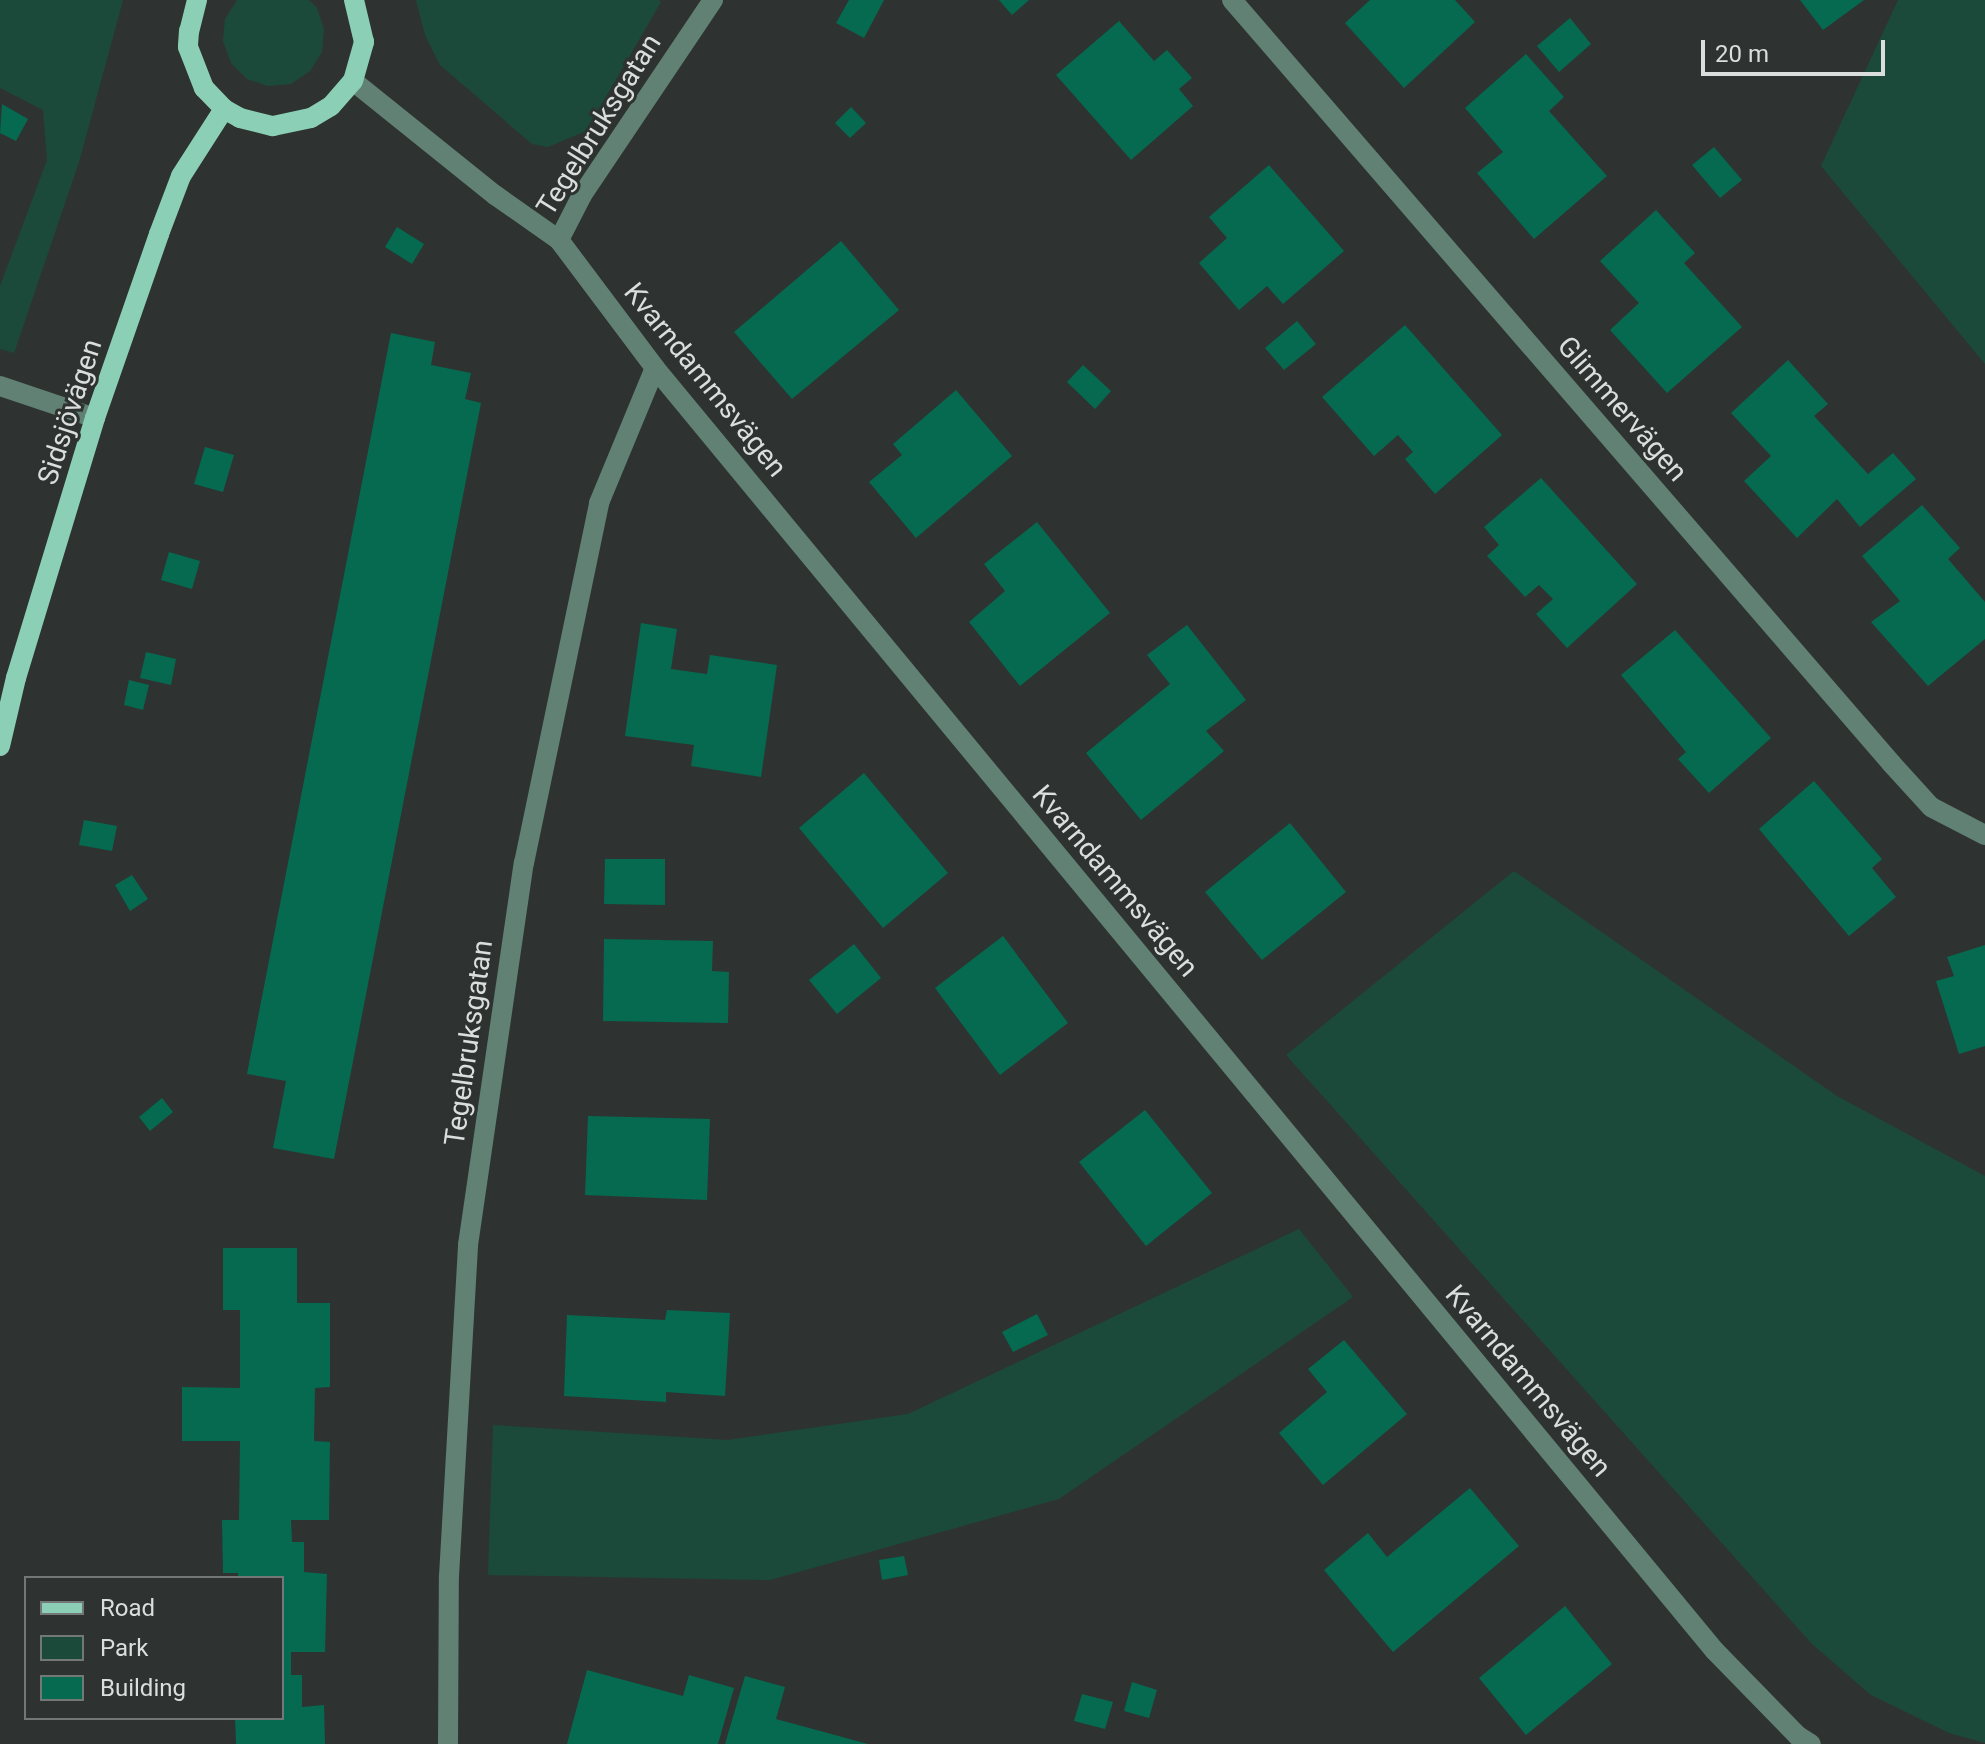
<!DOCTYPE html>
<meta charset="utf-8">
<style>
body{margin:0}
#map{position:relative;width:1985px;height:1744px;overflow:hidden;background:#2e3331;font-family:Roboto,sans-serif}
div>[style]{position:absolute}
.green>*{inset:0;background:#1b4a3b}
.building>*{inset:0;background:#056a50}
.minor>*{height:20px;margin:-10px;padding:0 10px;transform-origin:10px;border-radius:10px;background:#618174}
.major>*{height:20px;margin:-10px;padding:0 10px;transform-origin:10px;border-radius:10px;background:#8bd0b6}
span{translate:-50% -50%;white-space:nowrap;text-align:center;line-height:1.15;-webkit-text-stroke:6px #2e3331;paint-order:stroke}
.street-label{font-size:28px;color:#dadedc}
.legend{position:absolute;left:24px;top:1576px;width:260px;height:144px;box-sizing:border-box;background:#2e3331;border:2px solid #737775;margin:0;padding:10px 14px;list-style:none;font-size:24px;color:#dadedc}
.legend li{display:flex;align-items:center;gap:16px;height:40px}
.legend b{width:40px;border:2px solid #737775}
.scale{position:absolute;left:1701px;top:40px;width:184px;height:36px;box-sizing:border-box;border:4px solid #dadedc;border-top:0;padding-left:10px;font-size:24px;line-height:28px;white-space:nowrap;color:#dadedc;-webkit-text-stroke:6px #2e3331;paint-order:stroke}
</style>
<div id="map">
<div class="green">
<div style="clip-path:polygon(0 0,123px 0,79px 162px,14px 353px,0 349px,0 286px,47px 160px,43px 110px,0 88px)"></div>
<div style="clip-path:polygon(237px 0,309px 0,317px 8px,324px 29px,322px 52px,310px 71px,291px 84px,268px 86px,247px 79px,231px 63px,223px 41px,225px 19px)"></div>
<div style="clip-path:polygon(416px 0,659px 0,661px 2px,586px 131px,548px 147px,532px 144px,440px 65px,425px 35px)"></div>
<div style="clip-path:polygon(1898px 0,1985px 0,1985px 364px,1821px 166px)"></div>
<div style="clip-path:polygon(1514px 871px,1837px 1096px,1985px 1176px,1985px 1743px,1949px 1733px,1871px 1695px,1812px 1644px,1286px 1055px)"></div>
<div style="clip-path:polygon(1299px 1229px,1353px 1297px,1059px 1499px,770px 1580px,488px 1575px,493px 1425px,728px 1440px,908px 1414px)"></div>
</div>
<div class="building">
<div style="clip-path:polygon(849px 0,884px 0,864px 38px,836px 23px)"></div>
<div style="clip-path:polygon(999px 0,1029px 0,1012px 15px)"></div>
<div style="clip-path:polygon(1370px 0,1455px 0,1475px 22px,1404px 88px,1345px 23px)"></div>
<div style="clip-path:polygon(1800px 0,1864px 0,1823px 30px)"></div>
<div style="clip-path:polygon(1570px 18px,1591px 44px,1559px 72px,1537px 46px)"></div>
<div style="clip-path:polygon(1119px 21px,1154px 61px,1167px 50px,1192px 78px,1179px 89px,1193px 106px,1131px 160px,1056px 75px)"></div>
<div style="clip-path:polygon(1526px 54px,1564px 97px,1549px 111px,1607px 176px,1534px 239px,1477px 173px,1503px 152px,1465px 108px)"></div>
<div style="clip-path:polygon(2px 104px,28px 119px,16px 141px,0 133px)"></div>
<div style="clip-path:polygon(851px 107px,866px 123px,850px 138px,835px 123px)"></div>
<div style="clip-path:polygon(1714px 147px,1742px 180px,1720px 198px,1692px 165px)"></div>
<div style="clip-path:polygon(1269px 165px,1344px 251px,1283px 304px,1267px 286px,1239px 310px,1199px 263px,1227px 238px,1209px 217px)"></div>
<div style="clip-path:polygon(1656px 210px,1695px 253px,1684px 263px,1742px 327px,1667px 393px,1610px 330px,1639px 303px,1600px 261px)"></div>
<div style="clip-path:polygon(397px 227px,424px 244px,412px 264px,385px 247px)"></div>
<div style="clip-path:polygon(841px 241px,899px 310px,792px 399px,734px 332px)"></div>
<div style="clip-path:polygon(1297px 321px,1316px 344px,1284px 370px,1265px 348px)"></div>
<div style="clip-path:polygon(1405px 325px,1502px 435px,1435px 494px,1405px 459px,1413px 452px,1398px 435px,1374px 456px,1322px 397px)"></div>
<div style="clip-path:polygon(391px 333px,435px 342px,431px 365px,471px 373px,465px 399px,481px 403px,334px 1159px,273px 1148px,286px 1081px,247px 1074px)"></div>
<div style="clip-path:polygon(1788px 360px,1828px 404px,1814px 416px,1868px 474px,1893px 453px,1916px 479px,1860px 527px,1837px 499px,1797px 538px,1744px 481px,1771px 456px,1731px 413px)"></div>
<div style="clip-path:polygon(1083px 365px,1111px 391px,1095px 409px,1067px 382px)"></div>
<div style="clip-path:polygon(956px 390px,1012px 456px,916px 538px,869px 482px,902px 455px,893px 444px)"></div>
<div style="clip-path:polygon(205px 447px,234px 455px,223px 492px,194px 484px)"></div>
<div style="clip-path:polygon(1541px 478px,1637px 584px,1567px 648px,1536px 614px,1553px 599px,1539px 585px,1525px 597px,1487px 556px,1499px 545px,1484px 527px)"></div>
<div style="clip-path:polygon(1922px 505px,1960px 548px,1948px 559px,1985px 602px,1985px 639px,1928px 686px,1871px 622px,1900px 601px,1862px 556px)"></div>
<div style="clip-path:polygon(1037px 522px,1110px 613px,1020px 686px,969px 622px,1005px 591px,984px 564px)"></div>
<div style="clip-path:polygon(169px 552px,200px 561px,192px 589px,161px 580px)"></div>
<div style="clip-path:polygon(641px 623px,677px 629px,671px 669px,707px 674px,710px 655px,777px 665px,761px 777px,691px 766px,694px 745px,625px 736px)"></div>
<div style="clip-path:polygon(1187px 625px,1246px 700px,1206px 731px,1224px 751px,1141px 820px,1086px 753px,1170px 684px,1147px 655px)"></div>
<div style="clip-path:polygon(1675px 630px,1771px 738px,1709px 793px,1678px 759px,1686px 752px,1621px 675px)"></div>
<div style="clip-path:polygon(146px 652px,176px 659px,171px 685px,140px 678px)"></div>
<div style="clip-path:polygon(129px 680px,149px 685px,143px 710px,124px 705px)"></div>
<div style="clip-path:polygon(864px 773px,948px 873px,883px 928px,799px 828px)"></div>
<div style="clip-path:polygon(1814px 781px,1882px 859px,1872px 868px,1896px 897px,1849px 936px,1759px 829px)"></div>
<div style="clip-path:polygon(84px 820px,117px 826px,112px 851px,79px 845px)"></div>
<div style="clip-path:polygon(1290px 823px,1346px 892px,1262px 960px,1205px 892px)"></div>
<div style="clip-path:polygon(605px 859px,665px 859px,665px 905px,604px 904px)"></div>
<div style="clip-path:polygon(132px 875px,148px 899px,130px 911px,115px 885px)"></div>
<div style="clip-path:polygon(1003px 936px,1068px 1023px,1000px 1075px,935px 988px)"></div>
<div style="clip-path:polygon(604px 939px,713px 941px,712px 971px,729px 972px,728px 1023px,603px 1021px)"></div>
<div style="clip-path:polygon(854px 944px,881px 978px,837px 1014px,809px 980px)"></div>
<div style="clip-path:polygon(1985px 945px,1985px 1046px,1959px 1054px,1936px 981px,1954px 976px,1947px 957px)"></div>
<div style="clip-path:polygon(162px 1098px,173px 1112px,150px 1131px,139px 1117px)"></div>
<div style="clip-path:polygon(1145px 1110px,1212px 1193px,1146px 1246px,1079px 1162px)"></div>
<div style="clip-path:polygon(588px 1116px,710px 1119px,707px 1200px,585px 1195px)"></div>
<div style="clip-path:polygon(223px 1248px,297px 1248px,297px 1303px,330px 1303px,330px 1387px,315px 1388px,314px 1441px,330px 1442px,329px 1520px,291px 1520px,292px 1542px,304px 1542px,304px 1572px,327px 1574px,325px 1652px,291px 1652px,291px 1675px,302px 1675px,302px 1707px,324px 1705px,325px 1744px,236px 1744px,235px 1718px,282px 1718px,282px 1578px,238px 1578px,238px 1573px,223px 1573px,222px 1520px,239px 1520px,240px 1441px,182px 1441px,182px 1387px,240px 1388px,240px 1310px,223px 1310px)"></div>
<div style="clip-path:polygon(667px 1310px,730px 1313px,725px 1396px,666px 1392px,666px 1402px,564px 1396px,567px 1315px,665px 1320px)"></div>
<div style="clip-path:polygon(1037px 1314px,1048px 1335px,1013px 1352px,1002px 1332px)"></div>
<div style="clip-path:polygon(1344px 1340px,1407px 1414px,1323px 1485px,1279px 1433px,1327px 1392px,1308px 1369px)"></div>
<div style="clip-path:polygon(1470px 1488px,1519px 1546px,1393px 1652px,1324px 1570px,1368px 1533px,1387px 1557px)"></div>
<div style="clip-path:polygon(904px 1556px,908px 1575px,882px 1580px,879px 1560px)"></div>
<div style="clip-path:polygon(1565px 1606px,1612px 1664px,1526px 1735px,1479px 1678px)"></div>
<div style="clip-path:polygon(587px 1670px,683px 1696px,689px 1675px,734px 1688px,718px 1744px,567px 1744px)"></div>
<div style="clip-path:polygon(745px 1676px,785px 1687px,776px 1719px,868px 1744px,725px 1744px)"></div>
<div style="clip-path:polygon(1132px 1682px,1157px 1690px,1149px 1718px,1124px 1711px)"></div>
<div style="clip-path:polygon(1082px 1694px,1113px 1702px,1105px 1729px,1074px 1721px)"></div>
</div>
<div class="minor">
<div style="left:1232px;top:0;width:1008px;rotate:49.18deg"></div>
<div style="left:1891px;top:763px;width:59px;rotate:47.7deg"></div>
<div style="left:1931px;top:807px;width:61px;rotate:27.4deg"></div>
<div style="left:353px;top:81px;width:182px;rotate:38.8deg"></div>
<div style="left:495px;top:195px;width:78px;rotate:35.1deg"></div>
<div style="left:559px;top:240px;width:160px;rotate:53.1deg"></div>
<div style="left:655px;top:368px;width:1664px;rotate:50.44deg"></div>
<div style="left:1715px;top:1651px;width:119px;rotate:45.7deg"></div>
<div style="left:1798px;top:1736px;width:15px;rotate:32deg"></div>
<div style="left:559px;top:240px;width:51px;rotate:-62.9deg"></div>
<div style="left:582px;top:195px;width:235px;rotate:-56.1deg"></div>
<div style="left:0;top:386px;width:100px;rotate:18.6deg"></div>
<div style="left:448px;top:1744px;width:168px;rotate:-89.7deg"></div>
<div style="left:449px;top:1576px;width:332px;rotate:-86.7deg"></div>
<div style="left:468px;top:1245px;width:386px;rotate:-81.7deg"></div>
<div style="left:524px;top:863px;width:368px;rotate:-78.2deg"></div>
<div style="left:599px;top:503px;width:146px;rotate:-67.5deg"></div>
</div>
<div class="major">
<div style="left:197px;top:0;width:32px;rotate:104deg"></div>
<div style="left:189px;top:31px;width:16px;rotate:94deg"></div>
<div style="left:188px;top:47px;width:44px;rotate:68.7deg"></div>
<div style="left:204px;top:88px;width:29px;rotate:46deg"></div>
<div style="left:224px;top:109px;width:18px;rotate:29deg"></div>
<div style="left:240px;top:118px;width:34px;rotate:14deg"></div>
<div style="left:273px;top:126px;width:39px;rotate:-12deg"></div>
<div style="left:311px;top:118px;width:23px;rotate:-31deg"></div>
<div style="left:331px;top:106px;width:33px;rotate:-49deg"></div>
<div style="left:353px;top:81px;width:41px;rotate:-74.2deg"></div>
<div style="left:364px;top:42px;width:43px;rotate:-103.4deg"></div>
<div style="left:0;top:746px;width:70px;rotate:-76.8deg"></div>
<div style="left:16px;top:678px;width:272px;rotate:-73.1deg"></div>
<div style="left:95px;top:418px;width:195px;rotate:-70.8deg"></div>
<div style="left:159px;top:234px;width:62px;rotate:-69.2deg"></div>
<div style="left:181px;top:176px;width:80px;rotate:-57.3deg"></div>
</div>
<div class="street-label">
<span style="left:599px;top:125px;rotate:-58deg">Tegelbruksgatan</span>
<span style="left:705px;top:380px;rotate:51deg">Kvarndammsvägen</span>
<span style="left:1622px;top:409px;rotate:49deg">Glimmervägen</span>
<span style="left:70px;top:412px;rotate:-72deg">Sidsjövägen</span>
<span style="left:1115px;top:881px;rotate:50deg">Kvarndammsvägen</span>
<span style="left:469px;top:1043px;rotate:-82deg">Tegelbruksgatan</span>
<span style="left:1528px;top:1381px;rotate:50deg">Kvarndammsvägen</span>
</div>
<ul class="legend">
<li><b style="height:10px;background:#8bd0b6"></b>Road</li>
<li><b style="height:22px;background:#1b4a3b"></b>Park</li>
<li><b style="height:22px;background:#056a50"></b>Building</li>
</ul>
<div class="scale">20 m</div>
</div>
